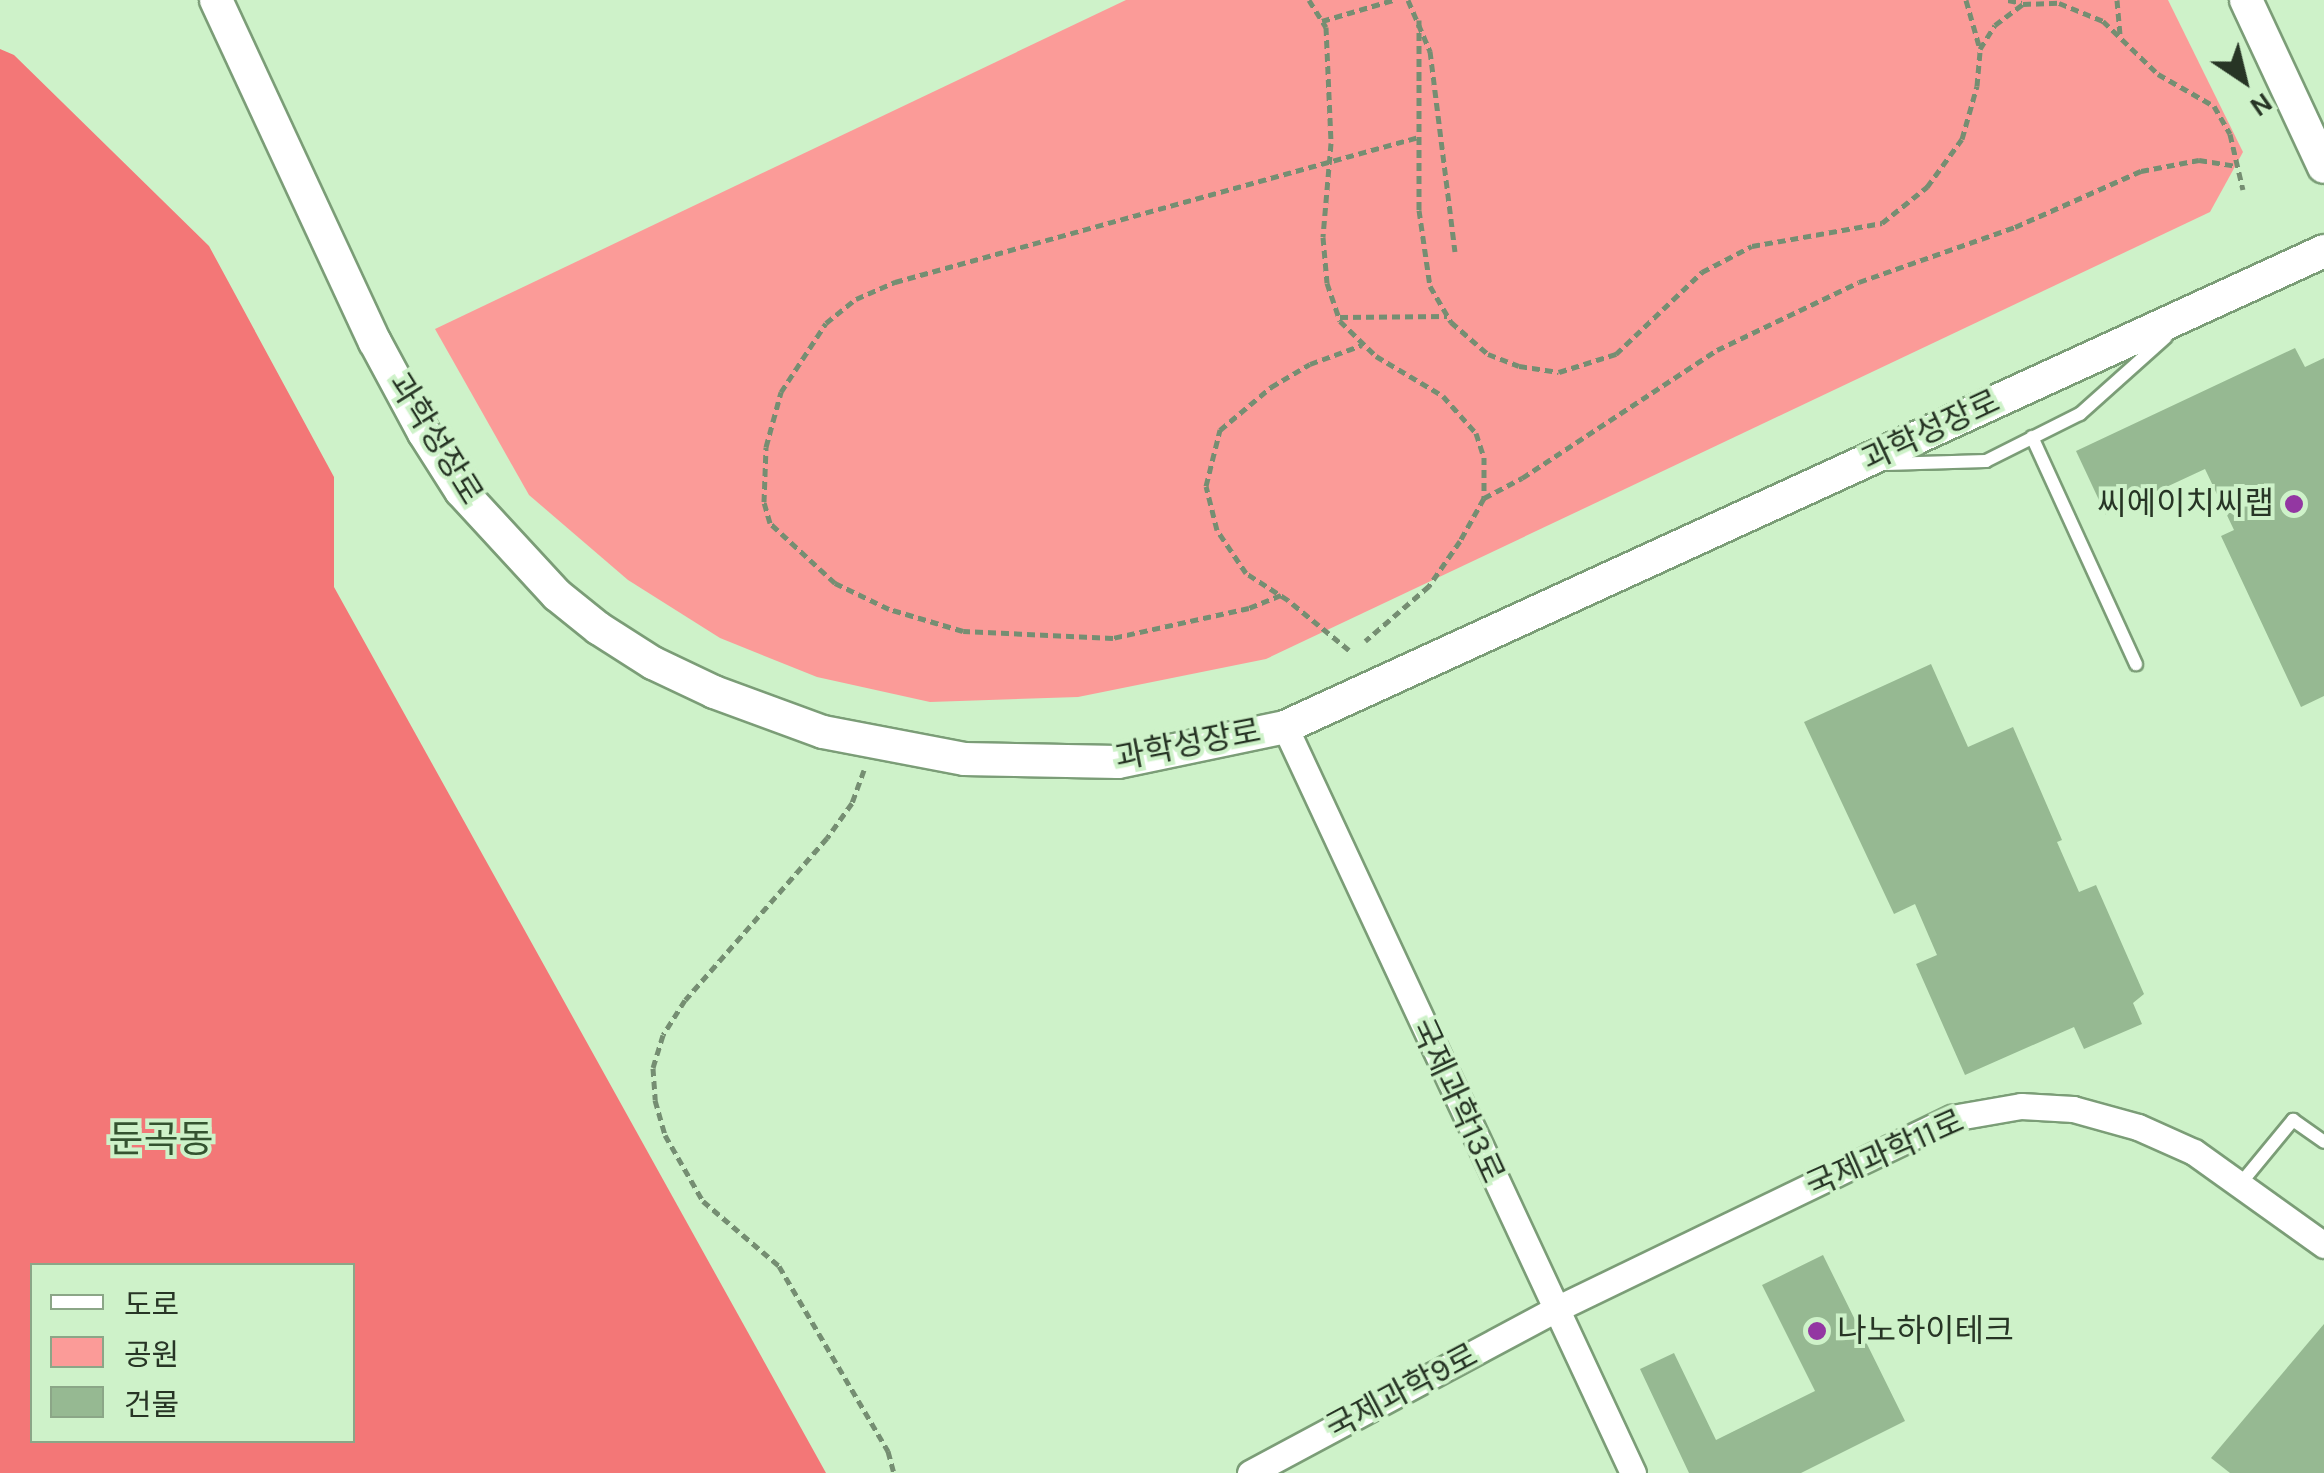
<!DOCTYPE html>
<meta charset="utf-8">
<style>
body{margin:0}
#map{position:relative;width:2324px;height:1473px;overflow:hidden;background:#cef2c9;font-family:Karla,"Noto Sans KR",sans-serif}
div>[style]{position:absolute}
.green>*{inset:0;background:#fb9b98}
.forest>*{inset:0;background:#f37777}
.building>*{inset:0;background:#96b992}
.path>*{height:5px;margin-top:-2.5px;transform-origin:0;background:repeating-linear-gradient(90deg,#758e72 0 8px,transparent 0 13px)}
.roads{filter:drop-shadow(2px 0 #7b9d77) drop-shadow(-2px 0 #7b9d77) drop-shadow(0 2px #7b9d77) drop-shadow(0 -2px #7b9d77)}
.service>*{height:12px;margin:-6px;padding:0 6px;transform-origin:6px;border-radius:6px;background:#fff}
.minor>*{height:25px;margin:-12.5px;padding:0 12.5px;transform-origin:12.5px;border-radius:12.5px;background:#fff}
.tertiary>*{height:32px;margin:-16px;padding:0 16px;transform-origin:16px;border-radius:16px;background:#fff}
.dots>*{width:28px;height:28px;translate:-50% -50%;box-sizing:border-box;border:5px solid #cef2c9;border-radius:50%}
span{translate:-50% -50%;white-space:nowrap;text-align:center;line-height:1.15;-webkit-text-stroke:8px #cef2c9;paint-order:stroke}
.street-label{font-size:32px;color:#273525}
.poi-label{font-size:32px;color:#273525}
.right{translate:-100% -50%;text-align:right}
.left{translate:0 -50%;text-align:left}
.quarter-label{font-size:38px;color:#345330}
.legend{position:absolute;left:30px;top:1263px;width:325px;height:180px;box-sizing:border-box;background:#cef2c9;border:2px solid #8ba687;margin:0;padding:12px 18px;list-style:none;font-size:30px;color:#273525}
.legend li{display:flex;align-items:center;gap:20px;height:50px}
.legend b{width:50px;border:2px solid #8ba687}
.north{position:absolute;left:2194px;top:30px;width:100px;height:100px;-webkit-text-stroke:8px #cef2c9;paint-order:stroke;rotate:145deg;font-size:28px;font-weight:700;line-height:40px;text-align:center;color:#273525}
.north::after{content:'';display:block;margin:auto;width:35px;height:45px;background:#273525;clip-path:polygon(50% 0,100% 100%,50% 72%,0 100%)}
</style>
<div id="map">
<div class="green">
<div style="clip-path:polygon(1126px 0,2168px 0,2243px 152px,2210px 212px,1266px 659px,1078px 697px,930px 702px,817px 677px,720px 638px,628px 580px,529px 495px,435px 329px)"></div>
</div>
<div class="forest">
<div style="clip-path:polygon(evenodd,0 49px,14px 55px,209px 246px,334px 477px,334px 587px,826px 1473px,0 1473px,0 49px,32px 1266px,352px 1266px,352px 1440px,32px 1440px,32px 1266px)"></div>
</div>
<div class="building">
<div style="clip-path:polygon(2295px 348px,2305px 367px,2324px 358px,2324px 696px,2301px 707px,2221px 536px,2234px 530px,2205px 469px,2106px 515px,2076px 451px)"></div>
<div style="clip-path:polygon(1931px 664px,1968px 747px,2013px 727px,2062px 840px,2057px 842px,2079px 892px,2096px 885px,2144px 994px,2133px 1003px,2142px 1024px,2084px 1049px,2074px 1027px,1965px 1075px,1916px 964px,1937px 955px,1915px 904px,1894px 914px,1804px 722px)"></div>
<div style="clip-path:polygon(1823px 1255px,1905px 1421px,1801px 1473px,1689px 1473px,1640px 1369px,1674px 1353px,1716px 1440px,1815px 1391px,1762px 1285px)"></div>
<div style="clip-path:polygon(2324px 1324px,2324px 1473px,2230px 1473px,2211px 1458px)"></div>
</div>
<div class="path">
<div style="left:1309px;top:0;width:32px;rotate:58deg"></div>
<div style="left:1326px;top:27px;width:116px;rotate:87.5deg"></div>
<div style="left:1331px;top:143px;width:94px;rotate:94.9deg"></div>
<div style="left:1323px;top:237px;width:46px;rotate:85deg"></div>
<div style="left:1327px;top:283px;width:40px;rotate:71.1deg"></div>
<div style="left:1340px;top:321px;width:50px;rotate:44.2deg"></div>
<div style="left:1376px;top:356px;width:78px;rotate:30.8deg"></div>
<div style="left:1443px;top:396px;width:50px;rotate:48.3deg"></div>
<div style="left:1476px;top:433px;width:25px;rotate:72deg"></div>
<div style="left:1484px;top:457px;width:41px;rotate:90deg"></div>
<div style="left:1484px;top:498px;width:49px;rotate:119.2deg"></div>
<div style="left:1460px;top:541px;width:55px;rotate:124.6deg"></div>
<div style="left:1429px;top:586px;width:84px;rotate:139.3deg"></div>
<div style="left:1408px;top:0;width:56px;rotate:66.7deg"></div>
<div style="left:1430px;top:51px;width:202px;rotate:82.9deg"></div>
<div style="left:1966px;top:0;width:51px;rotate:74.1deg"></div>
<div style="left:1980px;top:49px;width:28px;rotate:-58deg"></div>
<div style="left:1995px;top:25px;width:35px;rotate:-37deg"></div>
<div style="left:2023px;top:4px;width:36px;rotate:-2deg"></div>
<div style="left:2059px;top:3px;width:48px;rotate:22.2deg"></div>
<div style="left:2103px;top:21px;width:76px;rotate:43.9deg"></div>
<div style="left:2158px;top:74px;width:64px;rotate:29.7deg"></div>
<div style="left:2214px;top:106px;width:32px;rotate:60deg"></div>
<div style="left:2230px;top:134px;width:57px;rotate:76.9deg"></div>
<div style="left:2008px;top:0;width:14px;rotate:12deg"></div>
<div style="left:2117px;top:0;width:34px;rotate:85deg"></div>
<div style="left:1419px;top:20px;width:190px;rotate:90deg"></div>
<div style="left:1419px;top:210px;width:77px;rotate:81.8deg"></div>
<div style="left:1430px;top:286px;width:42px;rotate:59.7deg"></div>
<div style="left:1451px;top:322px;width:49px;rotate:40.9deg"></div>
<div style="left:1488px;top:354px;width:33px;rotate:21deg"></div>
<div style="left:1519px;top:366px;width:40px;rotate:8.5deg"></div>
<div style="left:1559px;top:372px;width:60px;rotate:-17.5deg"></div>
<div style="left:1616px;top:354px;width:119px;rotate:-43.6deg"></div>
<div style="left:1702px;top:272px;width:56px;rotate:-27.5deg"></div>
<div style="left:1752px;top:246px;width:132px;rotate:-10deg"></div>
<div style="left:1882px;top:223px;width:58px;rotate:-38.7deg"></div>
<div style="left:1927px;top:187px;width:59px;rotate:-53.9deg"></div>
<div style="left:1962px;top:139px;width:55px;rotate:-74.2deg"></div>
<div style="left:1977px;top:86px;width:37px;rotate:-85deg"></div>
<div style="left:1322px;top:21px;width:74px;rotate:-16.5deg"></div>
<div style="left:1340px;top:317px;width:107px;rotate:-0.5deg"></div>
<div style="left:1484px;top:498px;width:43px;rotate:-27.8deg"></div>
<div style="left:1522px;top:478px;width:233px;rotate:-33.3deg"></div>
<div style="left:1717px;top:350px;width:157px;rotate:-25.6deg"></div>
<div style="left:1859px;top:282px;width:165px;rotate:-19.4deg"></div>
<div style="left:2015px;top:227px;width:138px;rotate:-24deg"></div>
<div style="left:2141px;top:171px;width:59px;rotate:-10.7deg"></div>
<div style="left:2199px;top:160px;width:36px;rotate:9deg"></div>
<div style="left:1281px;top:595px;width:35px;rotate:158deg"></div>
<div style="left:1249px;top:608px;width:139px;rotate:167.6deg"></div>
<div style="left:1113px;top:638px;width:150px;rotate:-177.3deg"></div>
<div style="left:963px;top:631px;width:77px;rotate:-163.4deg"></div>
<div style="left:889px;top:609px;width:60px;rotate:-154.3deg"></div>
<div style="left:835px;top:583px;width:88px;rotate:-137.3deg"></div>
<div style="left:770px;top:523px;width:22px;rotate:-106deg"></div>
<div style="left:764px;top:502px;width:55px;rotate:-87.9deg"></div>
<div style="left:766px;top:447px;width:57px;rotate:-74.7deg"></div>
<div style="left:781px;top:392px;width:82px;rotate:-56.9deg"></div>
<div style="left:826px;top:323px;width:38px;rotate:-39deg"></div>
<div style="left:856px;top:299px;width:43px;rotate:-23.6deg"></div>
<div style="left:895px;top:282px;width:544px;rotate:-15.47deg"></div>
<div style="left:1349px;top:650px;width:79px;rotate:-140.7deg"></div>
<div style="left:1288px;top:600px;width:50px;rotate:-147.3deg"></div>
<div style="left:1246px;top:573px;width:52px;rotate:-124deg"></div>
<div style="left:1217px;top:530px;width:45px;rotate:-104deg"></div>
<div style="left:1206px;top:486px;width:58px;rotate:-76deg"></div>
<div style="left:1220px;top:430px;width:67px;rotate:-40.1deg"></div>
<div style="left:1271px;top:387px;width:45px;rotate:-30.5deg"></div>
<div style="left:1310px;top:364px;width:55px;rotate:-20.1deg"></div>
<div style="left:864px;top:770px;width:35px;rotate:110deg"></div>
<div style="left:852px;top:803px;width:43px;rotate:125.5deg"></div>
<div style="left:827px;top:838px;width:215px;rotate:131.2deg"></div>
<div style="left:685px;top:1000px;width:41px;rotate:122.2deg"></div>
<div style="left:663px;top:1035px;width:34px;rotate:107deg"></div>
<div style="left:653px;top:1068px;width:32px;rotate:86deg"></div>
<div style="left:655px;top:1100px;width:36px;rotate:74deg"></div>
<div style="left:665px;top:1135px;width:76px;rotate:60.1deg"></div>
<div style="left:703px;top:1201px;width:100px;rotate:40.5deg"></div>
<div style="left:779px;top:1266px;width:215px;rotate:59.5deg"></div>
<div style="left:888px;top:1451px;width:23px;rotate:75deg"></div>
</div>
<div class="roads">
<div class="service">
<div style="left:2032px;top:437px;width:250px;rotate:65.4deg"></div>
<div style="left:1886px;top:464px;width:100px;rotate:-1.7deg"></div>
<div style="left:1986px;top:461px;width:105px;rotate:-26.6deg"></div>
<div style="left:2080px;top:414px;width:115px;rotate:-41.8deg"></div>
<div style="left:2241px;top:1183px;width:82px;rotate:-50.5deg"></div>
<div style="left:2293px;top:1120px;width:38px;rotate:35deg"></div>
</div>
<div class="minor">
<div style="left:1285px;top:727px;width:823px;rotate:64.99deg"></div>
<div style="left:1250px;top:1473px;width:345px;rotate:-28.2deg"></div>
<div style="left:1554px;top:1310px;width:442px;rotate:-25.8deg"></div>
<div style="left:1952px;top:1118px;width:70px;rotate:-9.9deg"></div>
<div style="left:2021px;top:1106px;width:52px;rotate:3.3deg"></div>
<div style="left:2073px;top:1109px;width:67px;rotate:15.5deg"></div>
<div style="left:2138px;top:1127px;width:61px;rotate:24.1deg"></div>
<div style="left:2194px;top:1152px;width:160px;rotate:35.6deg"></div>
</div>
<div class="tertiary">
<div style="left:216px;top:0;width:377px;rotate:65.1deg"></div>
<div style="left:375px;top:342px;width:103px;rotate:61.7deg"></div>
<div style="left:424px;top:433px;width:69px;rotate:57.5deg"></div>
<div style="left:461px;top:491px;width:142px;rotate:47.3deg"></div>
<div style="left:557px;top:595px;width:53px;rotate:38.8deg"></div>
<div style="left:598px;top:628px;width:65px;rotate:32.5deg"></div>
<div style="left:653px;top:663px;width:68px;rotate:25.4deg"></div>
<div style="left:714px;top:692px;width:116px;rotate:20.2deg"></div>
<div style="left:823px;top:732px;width:144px;rotate:10.8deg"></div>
<div style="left:964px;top:759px;width:154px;rotate:1.1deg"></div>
<div style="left:1118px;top:762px;width:171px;rotate:-11.8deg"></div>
<div style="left:1285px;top:727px;width:1143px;rotate:-24.61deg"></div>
<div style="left:2246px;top:0;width:184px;rotate:65deg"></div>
</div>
</div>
<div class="dots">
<div style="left:2294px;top:504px;background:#9337a2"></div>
<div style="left:1817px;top:1331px;background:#9337a2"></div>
</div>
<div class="street-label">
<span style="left:1931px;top:431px;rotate:-25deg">과학성장로</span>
<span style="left:435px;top:439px;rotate:58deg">과학성장로</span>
<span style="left:1188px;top:745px;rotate:-11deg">과학성장로</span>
<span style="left:1457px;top:1101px;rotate:65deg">국제과학13로</span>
<span style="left:1885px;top:1154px;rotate:-24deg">국제과학11로</span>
<span style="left:1402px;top:1392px;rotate:-28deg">국제과학9로</span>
</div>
<div class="poi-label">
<span class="right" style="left:2274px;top:504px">씨에이치씨랩</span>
<span class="left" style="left:1837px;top:1331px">나노하이테크</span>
</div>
<div class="quarter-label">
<span style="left:161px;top:1140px">둔곡동</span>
</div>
<ul class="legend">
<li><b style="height:12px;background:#fff"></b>도로</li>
<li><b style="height:28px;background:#fb9b98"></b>공원</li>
<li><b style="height:28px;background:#96b992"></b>건물</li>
</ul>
<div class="north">N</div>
</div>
